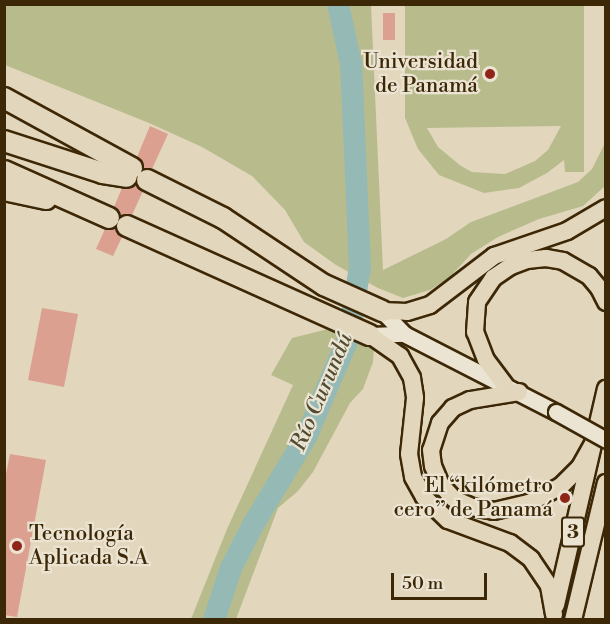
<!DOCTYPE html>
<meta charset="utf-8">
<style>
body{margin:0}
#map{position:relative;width:610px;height:624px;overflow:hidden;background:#e2d6bc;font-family:"Libre Bodoni",serif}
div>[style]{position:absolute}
.green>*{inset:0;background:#b8bc8d}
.river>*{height:22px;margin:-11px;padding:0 11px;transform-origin:11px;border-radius:11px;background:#95b9b4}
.building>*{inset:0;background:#dca090}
.roads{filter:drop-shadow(2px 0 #3c2706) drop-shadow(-2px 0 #3c2706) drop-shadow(0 2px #3c2706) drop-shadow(0 -2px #3c2706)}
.secondary>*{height:15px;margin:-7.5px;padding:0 7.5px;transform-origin:7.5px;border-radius:7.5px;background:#ece4d3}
.primary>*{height:16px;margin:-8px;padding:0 8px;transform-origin:8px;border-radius:8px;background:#e2d6bc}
.motorway>*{height:20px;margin:-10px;padding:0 10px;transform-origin:10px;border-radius:10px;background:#e2d6bc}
.bridges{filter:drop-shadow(2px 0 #3c2706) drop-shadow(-2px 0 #3c2706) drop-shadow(0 2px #3c2706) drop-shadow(0 -2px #3c2706)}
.secondary-bridge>*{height:15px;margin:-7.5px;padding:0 7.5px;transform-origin:7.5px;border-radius:7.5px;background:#ece4d3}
.dots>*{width:16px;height:16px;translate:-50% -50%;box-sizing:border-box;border:3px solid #ece4d3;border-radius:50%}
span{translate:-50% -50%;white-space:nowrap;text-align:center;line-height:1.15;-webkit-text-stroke:4.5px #ece4d3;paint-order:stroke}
.shield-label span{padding:2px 4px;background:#ece4d3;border:2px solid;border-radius:4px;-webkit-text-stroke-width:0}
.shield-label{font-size:20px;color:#3c2706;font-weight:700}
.poi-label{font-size:21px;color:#3c2706}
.right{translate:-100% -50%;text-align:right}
.left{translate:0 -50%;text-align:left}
.water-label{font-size:22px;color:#524c32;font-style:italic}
.frame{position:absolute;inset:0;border:6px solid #3c2706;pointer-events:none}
.scale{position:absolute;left:391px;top:573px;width:96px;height:27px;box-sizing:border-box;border:3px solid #3c2706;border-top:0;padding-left:8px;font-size:18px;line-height:21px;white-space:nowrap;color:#3c2706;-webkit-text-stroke:4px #ece4d3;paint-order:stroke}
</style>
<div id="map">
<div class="green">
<div style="clip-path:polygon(4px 5px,371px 5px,383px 270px,446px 239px,471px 222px,578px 182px,592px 169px,605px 143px,605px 186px,583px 206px,539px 219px,498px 237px,471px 254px,450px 277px,430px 290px,403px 298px,378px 288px,336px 265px,304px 242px,285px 210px,252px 176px,202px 147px,149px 123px,5px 65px)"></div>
<div style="clip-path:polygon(evenodd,405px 5px,584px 5px,584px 172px,565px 172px,564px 160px,547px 173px,519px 188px,484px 193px,439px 175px,418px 149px,405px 118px,405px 5px,561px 126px,548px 150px,535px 161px,505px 174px,472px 172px,461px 166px,438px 147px,427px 128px,561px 126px)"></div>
<div style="clip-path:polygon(328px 329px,374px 348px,373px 362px,363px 389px,350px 403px,313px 472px,298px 491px,278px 508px,236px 619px,191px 619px,227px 529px,293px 385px,271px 375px,292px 338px)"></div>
</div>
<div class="river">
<div style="left:214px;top:620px;width:55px;rotate:-71.9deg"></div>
<div style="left:231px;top:568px;width:48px;rotate:-62.9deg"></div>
<div style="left:253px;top:525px;width:105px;rotate:-59deg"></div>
<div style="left:307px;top:435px;width:104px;rotate:-66.9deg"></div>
<div style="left:348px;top:339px;width:73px;rotate:-80.5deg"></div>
<div style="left:360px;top:267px;width:203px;rotate:-92.5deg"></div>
<div style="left:351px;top:64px;width:61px;rotate:-102.2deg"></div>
</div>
<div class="building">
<div style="clip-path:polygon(383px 13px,395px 13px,395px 40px,383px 40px)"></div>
<div style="clip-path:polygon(150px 126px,168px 134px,152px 169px,144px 169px,142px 162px,137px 157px)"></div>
<div style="clip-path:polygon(136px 185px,143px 191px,132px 215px,121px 216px,114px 207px,122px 188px)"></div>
<div style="clip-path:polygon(115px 228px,122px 237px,113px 256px,96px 249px,105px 229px)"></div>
<div style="clip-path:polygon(42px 308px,78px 314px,64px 387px,28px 380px)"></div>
<div style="clip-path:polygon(10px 454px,46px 460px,17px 617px,4px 615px,4px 484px)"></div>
</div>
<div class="roads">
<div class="secondary">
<div style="left:382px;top:311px;width:32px;rotate:46deg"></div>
<div style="left:404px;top:334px;width:171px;rotate:27.2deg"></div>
<div style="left:370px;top:335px;width:34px;rotate:-2deg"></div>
</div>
<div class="primary">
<div style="left:382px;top:311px;width:25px;rotate:2deg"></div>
<div style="left:407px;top:312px;width:24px;rotate:-17deg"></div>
<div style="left:430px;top:305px;width:81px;rotate:-37.4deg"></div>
<div style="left:494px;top:256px;width:77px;rotate:-18.9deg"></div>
<div style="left:567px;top:231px;width:45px;rotate:-30.5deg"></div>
<div style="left:370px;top:335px;width:37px;rotate:35deg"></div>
<div style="left:400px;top:356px;width:25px;rotate:61deg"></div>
<div style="left:412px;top:378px;width:20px;rotate:81deg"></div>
<div style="left:415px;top:398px;width:56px;rotate:96.1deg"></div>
<div style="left:409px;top:454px;width:23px;rotate:80deg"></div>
<div style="left:413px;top:477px;width:23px;rotate:61deg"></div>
<div style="left:424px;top:497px;width:33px;rotate:44deg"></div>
<div style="left:448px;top:520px;width:66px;rotate:20.4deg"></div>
<div style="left:510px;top:543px;width:26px;rotate:37deg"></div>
<div style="left:531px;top:559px;width:32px;rotate:56deg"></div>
<div style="left:549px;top:586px;width:29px;rotate:80deg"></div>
<div style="left:505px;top:385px;width:31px;rotate:-127deg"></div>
<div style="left:486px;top:360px;width:30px;rotate:-111deg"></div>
<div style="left:475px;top:332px;width:30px;rotate:-86deg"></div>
<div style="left:477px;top:302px;width:29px;rotate:-56deg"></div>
<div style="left:493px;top:278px;width:22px;rotate:-34deg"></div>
<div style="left:511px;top:266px;width:17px;rotate:-21deg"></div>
<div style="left:527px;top:260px;width:19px;rotate:-6deg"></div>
<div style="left:546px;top:258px;width:17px;rotate:10deg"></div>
<div style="left:563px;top:261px;width:30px;rotate:30deg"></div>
<div style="left:589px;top:276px;width:16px;rotate:50deg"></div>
<div style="left:599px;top:288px;width:16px;rotate:63deg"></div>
<div style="left:519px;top:392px;width:50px;rotate:170.7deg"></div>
<div style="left:470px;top:400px;width:19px;rotate:155deg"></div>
<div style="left:453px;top:408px;width:20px;rotate:131deg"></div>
<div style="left:440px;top:423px;width:28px;rotate:108deg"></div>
<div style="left:431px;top:450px;width:16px;rotate:83deg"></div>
<div style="left:433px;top:466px;width:21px;rotate:67deg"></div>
<div style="left:441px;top:485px;width:19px;rotate:47deg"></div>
<div style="left:454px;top:499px;width:20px;rotate:24deg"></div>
<div style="left:472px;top:507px;width:22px;rotate:10deg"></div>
<div style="left:494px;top:511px;width:36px;rotate:-13deg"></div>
<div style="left:529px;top:503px;width:36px;rotate:-28deg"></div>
<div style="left:561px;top:486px;width:27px;rotate:-45deg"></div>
<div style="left:580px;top:467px;width:26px;rotate:-61deg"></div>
<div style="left:556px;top:605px;width:222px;rotate:-77deg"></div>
<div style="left:573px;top:620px;width:141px;rotate:-76.5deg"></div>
</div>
<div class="motorway">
<div style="left:4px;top:98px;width:146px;rotate:28.7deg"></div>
<div style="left:4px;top:141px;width:104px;rotate:17.9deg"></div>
<div style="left:103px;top:173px;width:24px;rotate:9deg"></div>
<div style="left:4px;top:171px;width:115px;rotate:24.1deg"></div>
<div style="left:147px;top:180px;width:85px;rotate:26.6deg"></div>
<div style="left:223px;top:218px;width:121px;rotate:33.6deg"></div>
<div style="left:324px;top:285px;width:64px;rotate:24.1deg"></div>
<div style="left:4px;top:190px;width:43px;rotate:12.1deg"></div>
<div style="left:127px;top:226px;width:266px;rotate:24.2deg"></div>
</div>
</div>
<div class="bridges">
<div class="secondary-bridge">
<div style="left:556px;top:412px;width:57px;rotate:29.2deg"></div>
</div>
</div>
<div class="dots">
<div style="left:490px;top:74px;background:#8f2418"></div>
<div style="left:565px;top:498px;background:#8f2418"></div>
<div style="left:17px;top:546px;background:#8f2418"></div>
</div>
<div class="shield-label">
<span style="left:573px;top:532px">3</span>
</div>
<div class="poi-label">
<span class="right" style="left:478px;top:74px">Universidad<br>de Panamá</span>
<span class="right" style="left:553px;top:498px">El “kilómetro<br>cero” de Panamá</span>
<span class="left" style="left:29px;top:546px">Tecnología<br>Aplicada S.A</span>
</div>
<div class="water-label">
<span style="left:322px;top:392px;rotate:-67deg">Río Curundú</span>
</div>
<div class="frame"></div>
<div class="scale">50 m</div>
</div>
